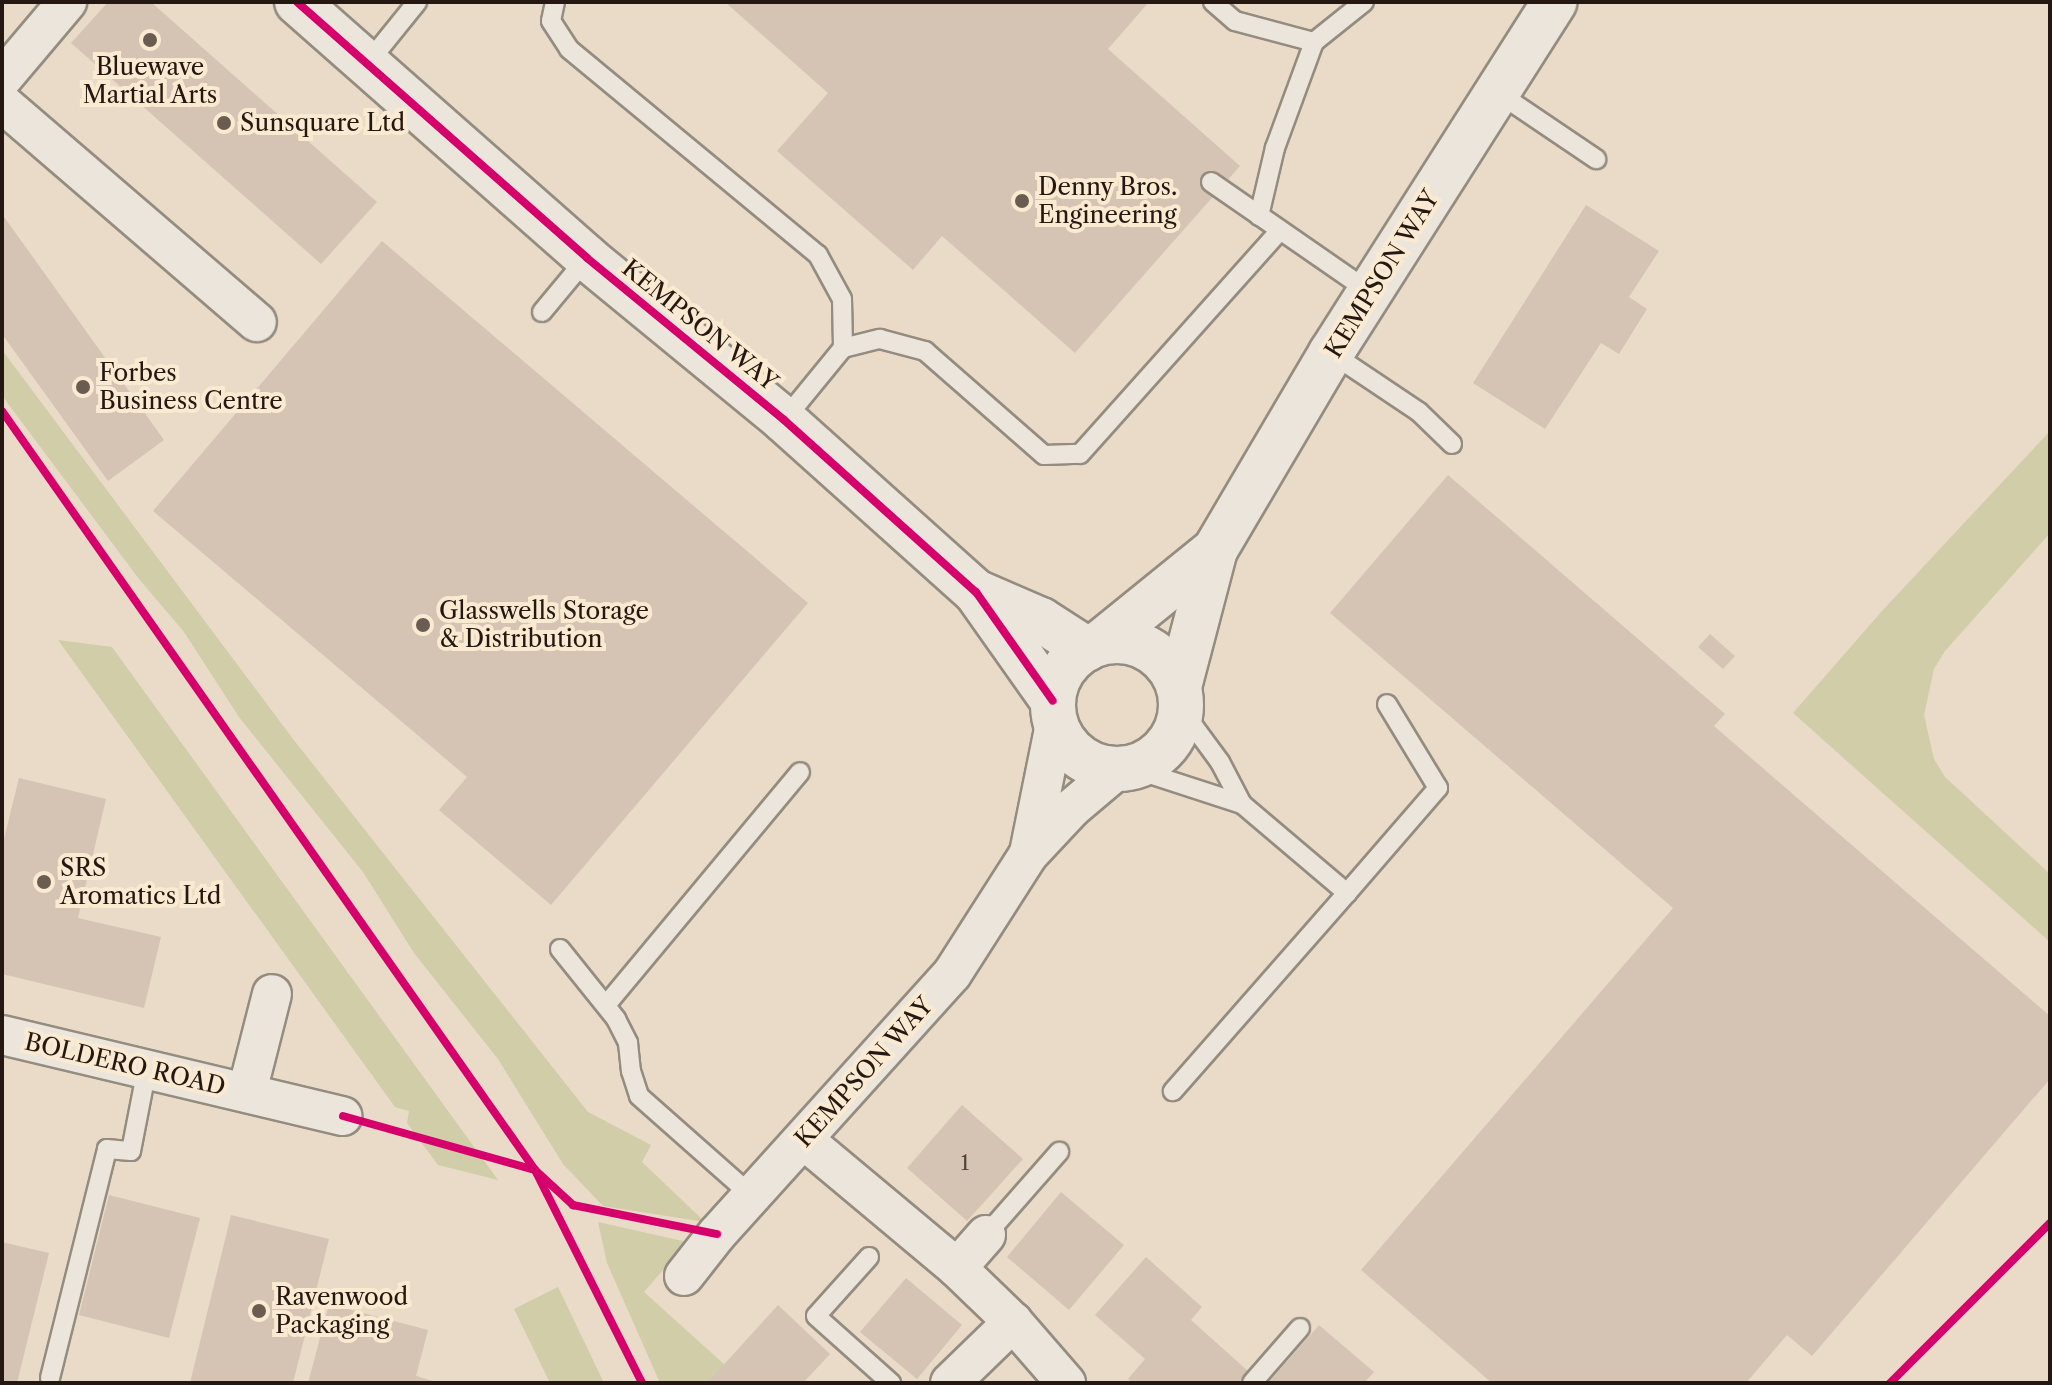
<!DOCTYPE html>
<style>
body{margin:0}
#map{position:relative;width:2052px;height:1385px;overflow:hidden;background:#e9dbc7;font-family:"Libre Caslon Text",serif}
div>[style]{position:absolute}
.green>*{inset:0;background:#d1cda8}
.building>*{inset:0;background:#d5c4b4}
.roads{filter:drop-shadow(2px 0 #958c80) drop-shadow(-2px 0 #958c80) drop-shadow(0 2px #958c80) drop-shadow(0 -2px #958c80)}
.service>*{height:18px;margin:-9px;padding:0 9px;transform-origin:9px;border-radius:9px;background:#ece5db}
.minor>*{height:38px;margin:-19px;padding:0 19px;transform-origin:19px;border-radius:19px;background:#ece5db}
.tertiary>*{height:44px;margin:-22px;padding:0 22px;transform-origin:22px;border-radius:22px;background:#ece5db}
.tertiary>.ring{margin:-22px;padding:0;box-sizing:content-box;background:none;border:44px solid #ece5db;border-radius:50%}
.cycleway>*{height:8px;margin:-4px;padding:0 4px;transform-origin:4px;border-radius:4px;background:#d6006c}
.dots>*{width:22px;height:22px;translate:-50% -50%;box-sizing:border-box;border:4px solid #faead1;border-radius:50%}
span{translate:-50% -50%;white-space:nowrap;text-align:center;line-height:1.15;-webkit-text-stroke:8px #faead1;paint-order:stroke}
.number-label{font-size:20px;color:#51433a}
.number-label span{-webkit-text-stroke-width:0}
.poi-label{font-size:24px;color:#251812}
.left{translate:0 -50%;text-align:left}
.street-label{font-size:24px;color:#251812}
.frame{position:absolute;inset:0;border:4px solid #251812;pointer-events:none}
</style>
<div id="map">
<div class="green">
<div style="clip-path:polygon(2px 350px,293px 739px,588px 1112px,651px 1145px,642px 1162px,705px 1222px,603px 1206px,563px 1164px,498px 1059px,414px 953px,363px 872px,239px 717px,184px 632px,139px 579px,6px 401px,2px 394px)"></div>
<div style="clip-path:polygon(2050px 431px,2050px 533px,1945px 651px,1934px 669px,1924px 715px,1934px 759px,1945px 777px,2050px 874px,2050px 942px,1793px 713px,1882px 611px)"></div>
<div style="clip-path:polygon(58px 640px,112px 647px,498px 1180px,438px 1165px,407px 1123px,409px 1111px,395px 1107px)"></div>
<div style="clip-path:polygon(598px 1222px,687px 1242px,644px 1292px,725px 1365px,709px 1383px,660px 1383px,607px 1263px)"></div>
<div style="clip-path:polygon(558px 1287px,604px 1383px,550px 1383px,514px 1309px)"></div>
</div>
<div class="building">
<div style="clip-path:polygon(108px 2px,151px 2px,377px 202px,321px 264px,71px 43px)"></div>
<div style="clip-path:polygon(725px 2px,1149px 2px,1108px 49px,1240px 166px,1075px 353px,942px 236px,913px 270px,777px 151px,828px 93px)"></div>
<div style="clip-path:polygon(1586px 205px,1659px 251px,1629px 297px,1647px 309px,1619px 354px,1601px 343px,1545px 429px,1473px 383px)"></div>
<div style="clip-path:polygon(2px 214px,164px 440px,108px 481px,2px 334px)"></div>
<div style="clip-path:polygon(382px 241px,808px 603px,551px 905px,439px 810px,467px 777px,153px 511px)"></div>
<div style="clip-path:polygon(1448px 475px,1725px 714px,1714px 726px,2050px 1016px,2050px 1079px,1812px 1356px,1787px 1335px,1746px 1383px,1492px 1383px,1361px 1270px,1673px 908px,1330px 613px)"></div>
<div style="clip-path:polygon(1710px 634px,1735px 656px,1723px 669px,1698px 647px)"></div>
<div style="clip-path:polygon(19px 778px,106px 799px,78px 918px,161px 937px,144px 1008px,2px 974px,2px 847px)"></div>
<div style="clip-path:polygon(962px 1105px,1023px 1159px,967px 1221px,907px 1168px)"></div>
<div style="clip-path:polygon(1061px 1192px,1124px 1245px,1069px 1310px,1007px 1257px)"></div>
<div style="clip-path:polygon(109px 1195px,200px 1218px,169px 1338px,79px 1315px)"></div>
<div style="clip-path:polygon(231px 1215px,329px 1239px,293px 1383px,190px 1383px)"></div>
<div style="clip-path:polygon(2px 1242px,49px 1253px,17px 1383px,2px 1383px)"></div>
<div style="clip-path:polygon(1146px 1257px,1202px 1307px,1191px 1320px,1248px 1371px,1238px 1383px,1132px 1383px,1128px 1379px,1145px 1359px,1095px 1315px)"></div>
<div style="clip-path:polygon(906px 1278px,962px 1325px,917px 1379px,860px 1332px)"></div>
<div style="clip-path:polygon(329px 1304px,428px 1330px,416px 1376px,440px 1383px,308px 1383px)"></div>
<div style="clip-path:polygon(778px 1305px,830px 1354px,803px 1383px,707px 1383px)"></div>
<div style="clip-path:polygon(1319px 1325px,1374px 1372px,1364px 1383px,1268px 1383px)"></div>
</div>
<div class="roads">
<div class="service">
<div style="left:555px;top:2px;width:19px;rotate:102deg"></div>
<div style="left:551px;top:21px;width:33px;rotate:57deg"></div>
<div style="left:569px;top:49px;width:323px;rotate:39.6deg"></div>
<div style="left:818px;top:255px;width:50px;rotate:61.4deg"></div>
<div style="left:842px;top:299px;width:49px;rotate:88.8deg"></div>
<div style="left:1213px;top:2px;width:29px;rotate:41deg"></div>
<div style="left:1235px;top:21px;width:82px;rotate:14.9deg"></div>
<div style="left:1314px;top:42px;width:64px;rotate:-38.7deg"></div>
<div style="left:367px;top:64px;width:80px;rotate:-51.1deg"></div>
<div style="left:1497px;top:92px;width:120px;rotate:34.1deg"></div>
<div style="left:1211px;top:182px;width:193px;rotate:34.7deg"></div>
<div style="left:1259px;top:216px;width:70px;rotate:-76.8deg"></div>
<div style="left:1275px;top:148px;width:113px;rotate:-69.8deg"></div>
<div style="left:542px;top:312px;width:70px;rotate:-50.2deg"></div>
<div style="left:1331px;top:353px;width:106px;rotate:33.8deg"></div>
<div style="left:1419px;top:412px;width:46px;rotate:44.1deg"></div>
<div style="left:784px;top:420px;width:93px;rotate:-50.7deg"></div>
<div style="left:843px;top:348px;width:38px;rotate:-14deg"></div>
<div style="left:880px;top:339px;width:47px;rotate:14.9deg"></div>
<div style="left:925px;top:351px;width:158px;rotate:41.2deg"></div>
<div style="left:1044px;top:455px;width:36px;rotate:-2deg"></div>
<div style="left:1080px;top:454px;width:300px;rotate:-48.2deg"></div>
<div style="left:1181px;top:709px;width:66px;rotate:53.7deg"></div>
<div style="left:1220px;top:762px;width:47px;rotate:62.4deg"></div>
<div style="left:1131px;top:768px;width:117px;rotate:18deg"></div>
<div style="left:1242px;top:804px;width:138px;rotate:40.3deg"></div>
<div style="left:1347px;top:893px;width:264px;rotate:131.3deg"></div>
<div style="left:1347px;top:893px;width:139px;rotate:-49.1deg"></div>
<div style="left:1438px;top:788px;width:98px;rotate:-121.3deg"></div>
<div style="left:560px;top:949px;width:90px;rotate:51.3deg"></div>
<div style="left:616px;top:1019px;width:27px;rotate:63deg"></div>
<div style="left:628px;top:1043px;width:28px;rotate:84deg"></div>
<div style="left:631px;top:1071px;width:26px;rotate:72deg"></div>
<div style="left:639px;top:1096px;width:151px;rotate:41.5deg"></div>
<div style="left:606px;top:1005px;width:303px;rotate:-50.2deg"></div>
<div style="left:986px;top:1235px;width:111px;rotate:-48.7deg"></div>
<div style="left:869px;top:1257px;width:79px;rotate:131.9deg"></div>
<div style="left:816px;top:1316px;width:101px;rotate:41.8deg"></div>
<div style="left:50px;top:1378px;width:236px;rotate:-76deg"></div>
<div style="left:107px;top:1149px;width:24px;rotate:5deg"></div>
<div style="left:131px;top:1151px;width:84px;rotate:-79deg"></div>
<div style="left:1252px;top:1383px;width:73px;rotate:-48.9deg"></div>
</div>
<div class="minor">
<div style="left:2px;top:79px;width:101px;rotate:-49.8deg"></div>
<div style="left:2px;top:103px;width:336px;rotate:40.7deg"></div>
<div style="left:1029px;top:853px;width:132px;rotate:-78.6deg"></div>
<div style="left:2px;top:1035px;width:350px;rotate:13.4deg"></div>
<div style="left:247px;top:1092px;width:101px;rotate:-75.7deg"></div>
<div style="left:804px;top:1140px;width:199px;rotate:39.9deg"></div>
<div style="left:957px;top:1268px;width:78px;rotate:44deg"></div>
<div style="left:1013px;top:1322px;width:81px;rotate:49deg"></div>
<div style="left:957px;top:1268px;width:44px;rotate:-48.7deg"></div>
<div style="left:684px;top:1276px;width:53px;rotate:-51.8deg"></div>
<div style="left:717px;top:1234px;width:350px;rotate:-47.9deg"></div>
<div style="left:952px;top:974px;width:141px;rotate:-57.4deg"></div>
<div style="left:1028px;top:855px;width:64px;rotate:-46.9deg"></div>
<div style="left:1072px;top:808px;width:59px;rotate:-40.2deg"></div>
<div style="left:950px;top:1383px;width:88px;rotate:-44.1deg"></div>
</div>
<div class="tertiary">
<div style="left:297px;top:2px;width:387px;rotate:41.4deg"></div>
<div style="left:587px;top:258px;width:255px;rotate:39.4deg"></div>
<div style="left:784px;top:420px;width:258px;rotate:41.9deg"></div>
<div style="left:976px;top:592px;width:133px;rotate:54.8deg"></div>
<div style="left:976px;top:592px;width:71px;rotate:23.3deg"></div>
<div style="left:1041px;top:620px;width:54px;rotate:32.8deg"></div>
<div class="ring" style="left:1053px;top:641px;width:84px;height:84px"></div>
<div style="left:1100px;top:643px;width:148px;rotate:-39deg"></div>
<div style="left:1179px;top:687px;width:142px;rotate:-75.3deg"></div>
<div style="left:1215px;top:550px;width:229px;rotate:-59.5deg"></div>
<div style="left:1331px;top:353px;width:416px;rotate:-57.5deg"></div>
</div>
</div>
<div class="cycleway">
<div style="left:297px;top:2px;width:387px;rotate:41.4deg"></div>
<div style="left:587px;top:258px;width:255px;rotate:39.4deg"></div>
<div style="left:784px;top:420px;width:258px;rotate:41.9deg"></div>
<div style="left:976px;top:592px;width:133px;rotate:54.8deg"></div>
<div style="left:2px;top:411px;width:927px;rotate:54.92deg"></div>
<div style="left:535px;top:1170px;width:238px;rotate:63.3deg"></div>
<div style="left:343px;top:1116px;width:199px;rotate:15.7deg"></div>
<div style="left:535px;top:1170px;width:52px;rotate:42.6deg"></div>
<div style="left:573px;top:1205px;width:147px;rotate:11.4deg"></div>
<div style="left:1890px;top:1383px;width:226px;rotate:-45deg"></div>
</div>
<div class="dots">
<div style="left:150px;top:40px;background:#6a5c51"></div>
<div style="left:224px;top:123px;background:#6a5c51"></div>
<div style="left:1022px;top:201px;background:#6a5c51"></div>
<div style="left:83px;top:387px;background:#6a5c51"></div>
<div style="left:423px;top:625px;background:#6a5c51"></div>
<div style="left:44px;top:882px;background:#6a5c51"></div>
<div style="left:259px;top:1311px;background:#6a5c51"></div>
</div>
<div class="number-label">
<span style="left:965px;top:1163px">1</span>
</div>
<div class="poi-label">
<span style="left:150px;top:81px">Bluewave<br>Martial Arts</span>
<span class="left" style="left:240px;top:123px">Sunsquare Ltd</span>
<span class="left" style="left:1038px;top:201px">Denny Bros.<br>Engineering</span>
<span class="left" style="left:99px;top:387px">Forbes<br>Business Centre</span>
<span class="left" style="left:439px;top:625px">Glasswells Storage<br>&amp; Distribution</span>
<span class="left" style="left:60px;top:882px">SRS<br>Aromatics Ltd</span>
<span class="left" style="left:275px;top:1311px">Ravenwood<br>Packaging</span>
</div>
<div class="street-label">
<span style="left:1382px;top:274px;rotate:-58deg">KEMPSON WAY</span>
<span style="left:700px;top:325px;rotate:39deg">KEMPSON WAY</span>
<span style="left:125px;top:1064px;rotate:13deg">BOLDERO ROAD</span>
<span style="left:864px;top:1072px;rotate:-48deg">KEMPSON WAY</span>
</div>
<div class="frame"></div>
</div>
